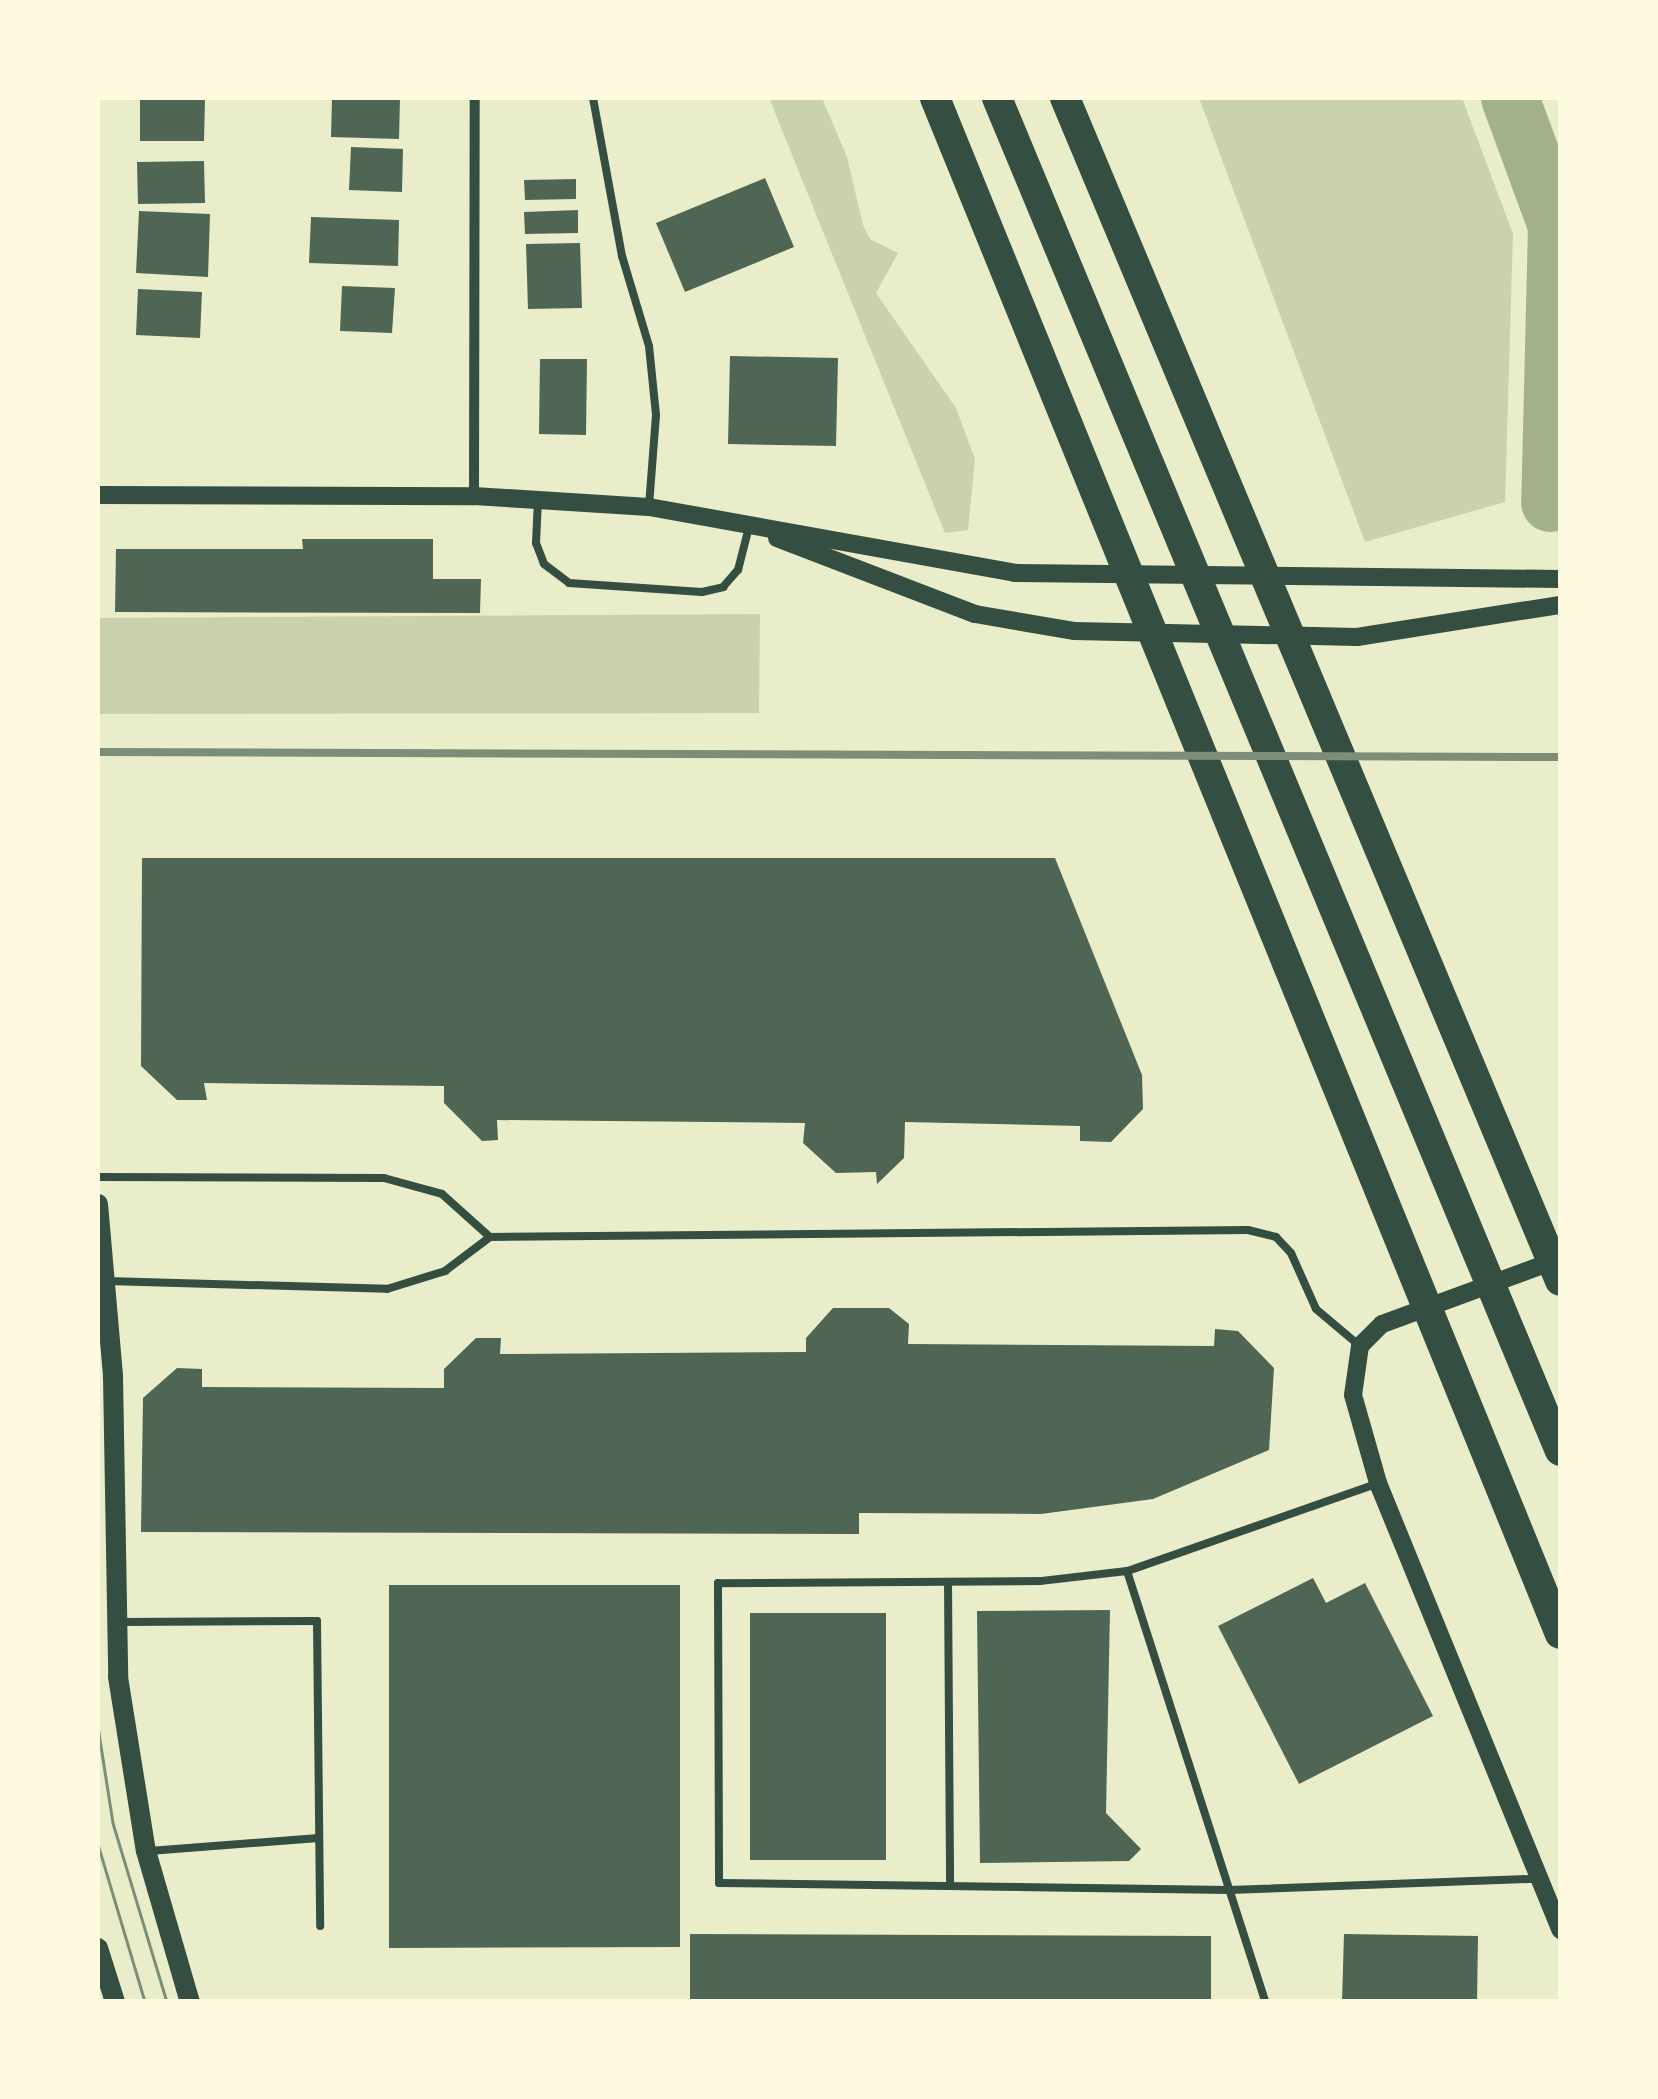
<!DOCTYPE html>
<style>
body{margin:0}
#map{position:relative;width:1658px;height:2099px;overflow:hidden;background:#e9edc9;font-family:"Space Grotesk",sans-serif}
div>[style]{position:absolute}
.green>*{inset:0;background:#cad2ad}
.river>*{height:58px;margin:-29px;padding:0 29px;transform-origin:29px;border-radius:29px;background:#a3b18a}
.building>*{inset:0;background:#4f6655}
.service>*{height:8px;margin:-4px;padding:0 4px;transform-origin:4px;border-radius:4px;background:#344e41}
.minor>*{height:10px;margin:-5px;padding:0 5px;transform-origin:5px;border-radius:5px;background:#344e41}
.tertiary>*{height:18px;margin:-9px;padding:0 9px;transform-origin:9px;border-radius:9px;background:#344e41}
.secondary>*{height:20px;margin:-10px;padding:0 10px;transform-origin:10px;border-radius:10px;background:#344e41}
.motorway>*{height:30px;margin:-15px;padding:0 15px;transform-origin:15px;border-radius:15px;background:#344e41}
.tram>*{height:2.5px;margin:-1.25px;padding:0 1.25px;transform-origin:1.25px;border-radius:1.25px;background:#7c8e77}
.rail>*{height:8px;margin:-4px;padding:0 4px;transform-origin:4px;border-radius:4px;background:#7c8e77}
span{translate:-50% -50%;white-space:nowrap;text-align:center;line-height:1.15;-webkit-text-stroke:8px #fefae0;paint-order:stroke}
.frame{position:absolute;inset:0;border:100px solid #fefae0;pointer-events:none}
</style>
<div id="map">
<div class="green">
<div style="clip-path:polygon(769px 98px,822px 98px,847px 157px,863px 225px,870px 239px,898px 253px,876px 293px,956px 408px,975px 459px,968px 530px,945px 533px)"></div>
<div style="clip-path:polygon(1199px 98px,1462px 98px,1513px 234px,1505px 502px,1365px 542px)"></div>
<div style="clip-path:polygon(760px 614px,759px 713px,98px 714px,98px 618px)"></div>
</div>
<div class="river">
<div style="left:1510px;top:98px;width:136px;rotate:69.8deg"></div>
<div style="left:1557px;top:226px;width:277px;rotate:91.4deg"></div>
</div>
<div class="building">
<div style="clip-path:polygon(140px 98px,205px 98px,204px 141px,140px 141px)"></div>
<div style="clip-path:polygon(332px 98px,400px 98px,399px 139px,331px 137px)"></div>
<div style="clip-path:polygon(351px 147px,403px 149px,402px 192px,349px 190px)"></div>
<div style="clip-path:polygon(204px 161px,205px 203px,138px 204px,137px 162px)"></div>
<div style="clip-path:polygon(765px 178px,794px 247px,685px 292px,656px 223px)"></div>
<div style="clip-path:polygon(576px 179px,576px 199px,525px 200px,524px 180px)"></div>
<div style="clip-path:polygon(578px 210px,578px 233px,525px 234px,524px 212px)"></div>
<div style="clip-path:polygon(139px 211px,210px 214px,208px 277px,136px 273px)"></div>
<div style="clip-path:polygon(311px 217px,399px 220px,398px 266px,309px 263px)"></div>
<div style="clip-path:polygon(580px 243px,582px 308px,528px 309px,526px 244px)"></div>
<div style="clip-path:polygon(342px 286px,395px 288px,392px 333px,340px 331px)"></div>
<div style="clip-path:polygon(138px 289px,202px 292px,200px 338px,136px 335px)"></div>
<div style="clip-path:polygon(730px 356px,838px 358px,836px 446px,728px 444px)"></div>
<div style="clip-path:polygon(540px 359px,587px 359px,586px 435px,539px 434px)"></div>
<div style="clip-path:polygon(302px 539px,433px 539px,433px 579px,481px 579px,480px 613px,115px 612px,116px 549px,303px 549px)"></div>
<div style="clip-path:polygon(142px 858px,1055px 858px,1142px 1075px,1143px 1109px,1111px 1142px,1080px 1141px,1080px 1126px,905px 1122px,904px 1158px,877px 1184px,876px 1172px,836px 1173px,803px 1143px,805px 1123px,497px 1120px,498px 1140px,482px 1141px,444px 1103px,444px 1086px,204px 1083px,207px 1100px,177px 1100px,141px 1066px)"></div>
<div style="clip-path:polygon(833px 1308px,889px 1308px,909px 1324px,908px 1344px,1214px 1346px,1215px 1329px,1238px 1331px,1274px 1368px,1269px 1450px,1153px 1499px,1041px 1514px,859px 1513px,859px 1534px,141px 1532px,143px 1398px,177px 1368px,202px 1369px,202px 1387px,444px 1388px,444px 1369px,476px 1338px,501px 1338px,500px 1354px,806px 1352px,806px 1338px)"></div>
<div style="clip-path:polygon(1313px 1578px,1326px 1603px,1365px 1583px,1433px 1716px,1299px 1784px,1218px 1626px)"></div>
<div style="clip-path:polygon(389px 1585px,680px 1585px,680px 1947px,389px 1948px)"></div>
<div style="clip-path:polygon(1110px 1610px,1106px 1813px,1141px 1849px,1129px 1861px,980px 1863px,977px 1611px)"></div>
<div style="clip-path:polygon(750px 1613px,886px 1613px,886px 1860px,750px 1860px)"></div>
<div style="clip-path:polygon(690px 1934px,1211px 1936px,1211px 2002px,690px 2002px)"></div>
<div style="clip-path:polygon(1344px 1934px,1478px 1936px,1477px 2002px,1342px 2002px)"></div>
</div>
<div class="service">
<div style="left:593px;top:98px;width:161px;rotate:79.6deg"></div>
<div style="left:622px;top:256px;width:94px;rotate:73.3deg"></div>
<div style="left:649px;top:346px;width:69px;rotate:84.2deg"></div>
<div style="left:656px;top:415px;width:92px;rotate:94.4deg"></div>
<div style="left:538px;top:499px;width:44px;rotate:92.6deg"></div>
<div style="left:536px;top:543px;width:22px;rotate:69deg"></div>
<div style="left:544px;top:564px;width:31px;rotate:37deg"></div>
<div style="left:569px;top:583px;width:133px;rotate:3.9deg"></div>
<div style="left:702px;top:592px;width:22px;rotate:-13deg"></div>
<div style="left:723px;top:587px;width:23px;rotate:-49deg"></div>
<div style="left:738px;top:570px;width:44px;rotate:-75.7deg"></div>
<div style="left:98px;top:1177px;width:286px;rotate:0.2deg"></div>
<div style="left:384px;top:1178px;width:60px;rotate:15.4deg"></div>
<div style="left:442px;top:1194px;width:64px;rotate:41.9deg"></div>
<div style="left:107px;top:1281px;width:280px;rotate:1.6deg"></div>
<div style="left:387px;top:1289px;width:61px;rotate:-17.2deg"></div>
<div style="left:445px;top:1271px;width:56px;rotate:-37.1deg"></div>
<div style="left:490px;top:1237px;width:758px;rotate:-0.53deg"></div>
<div style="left:1248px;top:1230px;width:29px;rotate:14deg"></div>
<div style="left:1276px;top:1237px;width:22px;rotate:47deg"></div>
<div style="left:1291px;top:1253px;width:61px;rotate:65.9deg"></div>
<div style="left:1316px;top:1309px;width:57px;rotate:40.1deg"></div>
<div style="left:1376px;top:1484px;width:264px;rotate:160.7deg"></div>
<div style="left:1127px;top:1571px;width:88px;rotate:173.4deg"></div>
<div style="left:1040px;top:1581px;width:322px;rotate:179.6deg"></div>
<div style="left:718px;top:1583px;width:300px;rotate:89.8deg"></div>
<div style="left:719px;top:1883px;width:510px;rotate:0.79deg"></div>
<div style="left:1229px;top:1890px;width:307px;rotate:-2.1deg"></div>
<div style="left:1127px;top:1571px;width:453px;rotate:72.2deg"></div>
<div style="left:948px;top:1582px;width:303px;rotate:89.6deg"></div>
<div style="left:121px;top:1622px;width:196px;rotate:-0.3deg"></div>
<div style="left:317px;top:1621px;width:305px;rotate:89.4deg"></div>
<div style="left:149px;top:1851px;width:170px;rotate:-4.4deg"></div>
</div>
<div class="minor">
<div style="left:474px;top:496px;width:398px;rotate:-89.9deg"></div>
</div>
<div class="tertiary">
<div style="left:98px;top:495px;width:376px;rotate:0.2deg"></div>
<div style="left:474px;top:496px;width:175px;rotate:3.6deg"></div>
<div style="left:649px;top:507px;width:371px;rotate:10.2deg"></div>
<div style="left:1014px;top:573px;width:546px;rotate:0.63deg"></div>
<div style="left:777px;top:538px;width:212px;rotate:21deg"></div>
<div style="left:975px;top:614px;width:100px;rotate:9.7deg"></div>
<div style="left:1074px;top:631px;width:283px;rotate:1.2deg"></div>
<div style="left:1357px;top:637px;width:206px;rotate:-9deg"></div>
<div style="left:1559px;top:1259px;width:189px;rotate:159.8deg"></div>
<div style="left:1382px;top:1324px;width:31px;rotate:135deg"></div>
<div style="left:1360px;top:1346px;width:49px;rotate:98.1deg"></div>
<div style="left:1353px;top:1395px;width:91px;rotate:74.1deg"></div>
<div style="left:1378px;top:1483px;width:483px;rotate:67.8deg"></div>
</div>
<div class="secondary">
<div style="left:98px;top:1204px;width:173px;rotate:85deg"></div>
<div style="left:113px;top:1376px;width:301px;rotate:89deg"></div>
<div style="left:118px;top:1677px;width:176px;rotate:80.9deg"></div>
<div style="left:146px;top:1851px;width:157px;rotate:73.8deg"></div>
<div style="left:98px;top:1948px;width:57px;rotate:72.5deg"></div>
</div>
<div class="motorway">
<div style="left:935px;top:98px;width:1658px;rotate:67.86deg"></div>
<div style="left:997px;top:98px;width:1465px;rotate:67.41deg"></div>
<div style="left:1065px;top:98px;width:1282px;rotate:67.29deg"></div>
</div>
<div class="tram">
<div style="left:98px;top:1727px;width:97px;rotate:81.1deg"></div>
<div style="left:113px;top:1823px;width:187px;rotate:73.2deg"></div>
<div style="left:98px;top:1844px;width:165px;rotate:73.4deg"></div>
</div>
<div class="rail">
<div style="left:98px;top:752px;width:1462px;rotate:0.2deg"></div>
</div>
<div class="frame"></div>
</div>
